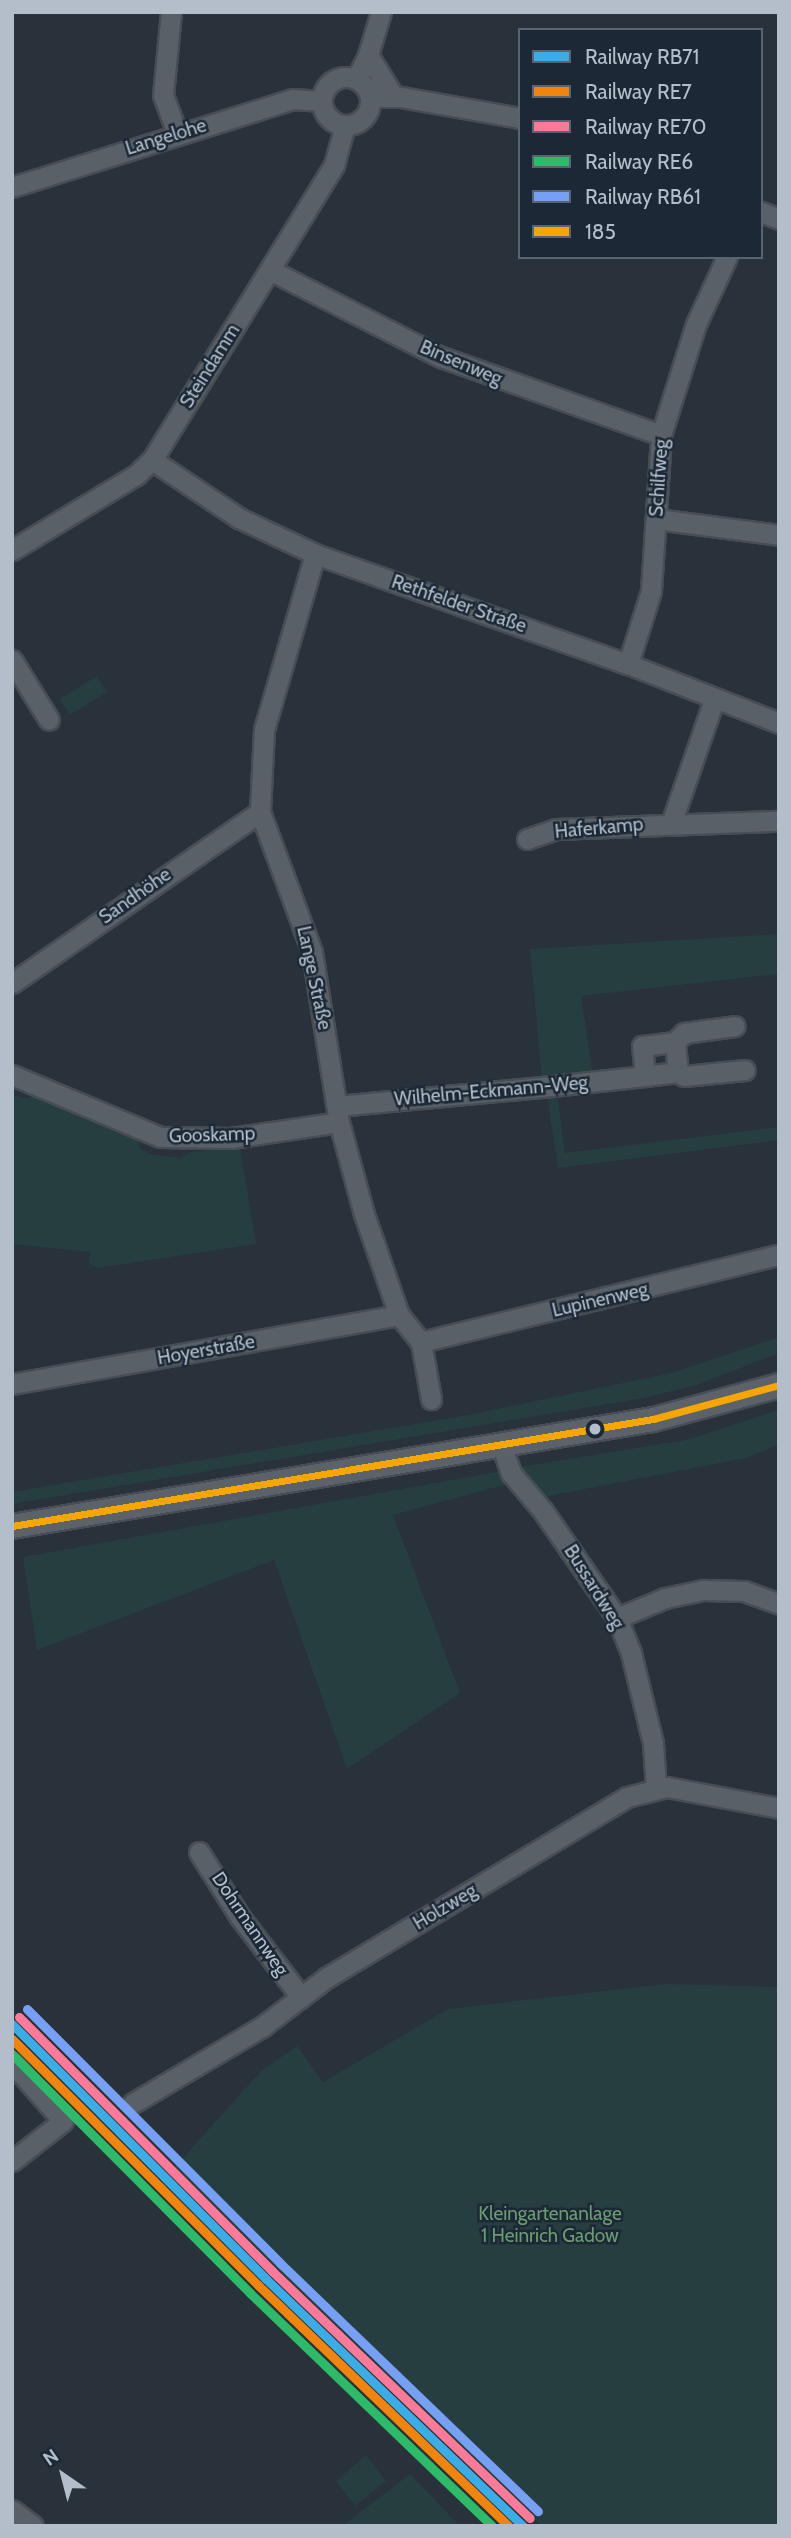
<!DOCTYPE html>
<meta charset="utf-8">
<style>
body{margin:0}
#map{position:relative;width:791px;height:2538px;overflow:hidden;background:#29313a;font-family:Cabin,sans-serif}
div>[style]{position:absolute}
.green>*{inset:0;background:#263e40}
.roads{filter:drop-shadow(2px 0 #484d54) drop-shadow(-2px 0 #484d54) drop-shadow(0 2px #484d54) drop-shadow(0 -2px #484d54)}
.minor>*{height:19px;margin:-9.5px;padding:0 9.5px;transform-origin:9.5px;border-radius:9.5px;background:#5a6067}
.minor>.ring{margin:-9.5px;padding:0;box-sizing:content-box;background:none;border:19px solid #5a6067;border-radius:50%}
.major>*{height:23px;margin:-11.5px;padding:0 11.5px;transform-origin:11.5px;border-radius:11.5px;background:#5c6269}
.bus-1>*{height:7px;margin:-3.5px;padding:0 3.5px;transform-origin:3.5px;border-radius:3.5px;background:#f7a600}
.rail-1>*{height:9px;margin:-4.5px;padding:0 4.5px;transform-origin:4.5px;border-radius:4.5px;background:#3aace6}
.rail-2>*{height:9px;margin:-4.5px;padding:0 4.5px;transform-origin:4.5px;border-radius:4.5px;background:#f1840d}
.rail-3>*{height:9px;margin:-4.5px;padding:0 4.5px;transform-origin:4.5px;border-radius:4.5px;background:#fc7a97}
.rail-4>*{height:9px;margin:-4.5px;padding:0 4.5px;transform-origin:4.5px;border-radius:4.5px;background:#2dbb6a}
.rail-5>*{height:9px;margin:-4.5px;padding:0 4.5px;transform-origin:4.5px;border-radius:4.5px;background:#75a0f4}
.dots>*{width:19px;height:19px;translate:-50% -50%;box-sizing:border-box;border:4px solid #1c2835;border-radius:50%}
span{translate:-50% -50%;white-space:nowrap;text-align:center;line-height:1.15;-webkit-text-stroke:5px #1c2835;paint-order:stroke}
.street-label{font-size:19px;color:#b3beca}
.park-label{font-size:19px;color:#699d71}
.frame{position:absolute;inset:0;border:14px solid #b3beca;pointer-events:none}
.legend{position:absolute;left:518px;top:28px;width:245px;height:231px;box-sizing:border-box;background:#1c2835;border:2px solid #586471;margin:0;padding:9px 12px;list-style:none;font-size:21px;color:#b3beca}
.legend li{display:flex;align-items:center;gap:14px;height:35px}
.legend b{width:35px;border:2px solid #586471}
.north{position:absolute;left:28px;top:2440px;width:70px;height:70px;-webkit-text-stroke:5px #1c2835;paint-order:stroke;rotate:325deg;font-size:19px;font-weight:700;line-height:28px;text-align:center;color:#b3beca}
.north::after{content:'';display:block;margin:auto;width:24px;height:32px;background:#b3beca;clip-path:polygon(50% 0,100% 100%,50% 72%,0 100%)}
</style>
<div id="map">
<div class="green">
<div style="clip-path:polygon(97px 676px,107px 692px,70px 715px,60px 699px)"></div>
<div style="clip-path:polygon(779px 934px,779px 985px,777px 974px,581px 996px,593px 1076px,542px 1081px,530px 949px)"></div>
<div style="clip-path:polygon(40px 1093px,138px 1138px,140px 1148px,150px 1154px,180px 1158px,191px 1152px,240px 1148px,256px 1244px,97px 1268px,89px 1264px,90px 1252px,12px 1244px,12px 1095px,26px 1098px)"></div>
<div style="clip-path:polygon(557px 1094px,565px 1153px,779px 1127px,779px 1140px,558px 1168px,547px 1095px)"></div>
<div style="clip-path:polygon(779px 1337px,779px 1353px,697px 1385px,644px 1398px,12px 1504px,12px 1492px,468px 1415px,671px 1373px)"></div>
<div style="clip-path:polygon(779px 1410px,779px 1445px,746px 1458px,543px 1497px,519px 1467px,686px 1440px)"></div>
<div style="clip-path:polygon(502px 1471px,511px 1483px,393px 1515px,460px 1693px,347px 1769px,274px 1560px,37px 1650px,23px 1557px)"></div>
<div style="clip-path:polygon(666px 1984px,779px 1987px,779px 2526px,542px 2526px,373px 2369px,173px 2169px,261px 2071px,297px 2046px,323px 2082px,448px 2009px)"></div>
<div style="clip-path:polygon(366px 2455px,386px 2481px,355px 2506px,336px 2481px)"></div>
<div style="clip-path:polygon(410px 2474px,460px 2526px,342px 2526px)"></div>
</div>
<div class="roads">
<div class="minor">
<div style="left:171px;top:12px;width:83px;rotate:95.5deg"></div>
<div style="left:163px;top:95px;width:40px;rotate:69.8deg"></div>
<div style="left:368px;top:55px;width:49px;rotate:58.2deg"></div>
<div class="ring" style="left:322px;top:77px;width:29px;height:29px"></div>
<div style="left:356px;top:79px;width:27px;rotate:-63deg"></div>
<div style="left:368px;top:55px;width:45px;rotate:-73.2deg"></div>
<div style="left:370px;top:97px;width:31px"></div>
<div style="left:401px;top:97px;width:121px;rotate:10deg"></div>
<div style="left:12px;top:187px;width:294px;rotate:-17.4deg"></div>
<div style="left:293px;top:99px;width:29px;rotate:4deg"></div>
<div style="left:761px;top:212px;width:19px;rotate:21deg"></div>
<div style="left:270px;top:270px;width:192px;rotate:27deg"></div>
<div style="left:441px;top:357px;width:233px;rotate:19.5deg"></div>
<div style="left:152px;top:460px;width:105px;rotate:33.7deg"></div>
<div style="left:239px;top:518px;width:84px;rotate:25.3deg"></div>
<div style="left:315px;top:554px;width:332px;rotate:19.4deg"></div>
<div style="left:628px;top:664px;width:162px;rotate:21.3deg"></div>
<div style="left:656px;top:519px;width:124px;rotate:7.4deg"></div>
<div style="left:12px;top:550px;width:145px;rotate:-31.2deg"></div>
<div style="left:136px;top:475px;width:22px;rotate:-43deg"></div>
<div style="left:152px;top:460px;width:347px;rotate:-58.3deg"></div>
<div style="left:334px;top:165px;width:41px;rotate:-74.6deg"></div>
<div style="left:315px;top:554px;width:182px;rotate:106.2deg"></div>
<div style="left:264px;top:729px;width:83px;rotate:92.8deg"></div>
<div style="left:260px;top:812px;width:149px;rotate:69.6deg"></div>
<div style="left:312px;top:952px;width:172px;rotate:81deg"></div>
<div style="left:339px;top:1122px;width:95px;rotate:74.8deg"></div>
<div style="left:364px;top:1214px;width:107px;rotate:70.9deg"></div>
<div style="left:399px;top:1315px;width:35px;rotate:51deg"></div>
<div style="left:421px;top:1342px;width:58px;rotate:80deg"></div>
<div style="left:12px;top:660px;width:70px;rotate:58.3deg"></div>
<div style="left:628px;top:664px;width:77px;rotate:-72.5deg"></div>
<div style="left:651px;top:591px;width:156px;rotate:-86.3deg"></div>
<div style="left:661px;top:435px;width:116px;rotate:-72.5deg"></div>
<div style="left:696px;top:324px;width:74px;rotate:-65.2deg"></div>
<div style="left:672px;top:821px;width:128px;rotate:-70.9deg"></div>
<div style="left:527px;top:839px;width:31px;rotate:-19deg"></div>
<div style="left:556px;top:829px;width:223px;rotate:-2.1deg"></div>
<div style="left:12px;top:983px;width:301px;rotate:-34.6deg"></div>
<div style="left:675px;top:1042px;width:13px;rotate:-45deg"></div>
<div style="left:684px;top:1033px;width:51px;rotate:-7.8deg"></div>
<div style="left:678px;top:1072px;width:7px;rotate:34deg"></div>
<div style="left:684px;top:1076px;width:61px;rotate:-5.6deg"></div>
<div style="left:12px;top:1075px;width:160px;rotate:22.7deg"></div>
<div style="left:160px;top:1137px;width:71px;rotate:0.8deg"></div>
<div style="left:231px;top:1138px;width:109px;rotate:-8.4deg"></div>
<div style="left:337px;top:1106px;width:216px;rotate:-5.3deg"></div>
<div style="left:552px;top:1086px;width:94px;rotate:-6.1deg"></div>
<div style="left:645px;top:1076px;width:33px;rotate:-7deg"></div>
<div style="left:678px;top:1072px;width:30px;rotate:-96deg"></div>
<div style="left:675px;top:1042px;width:33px;rotate:173deg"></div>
<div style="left:642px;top:1046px;width:30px;rotate:84deg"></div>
<div style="left:421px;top:1342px;width:368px;rotate:-13.7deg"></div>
<div style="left:12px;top:1384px;width:393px;rotate:-10.1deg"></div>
<div style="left:501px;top:1444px;width:31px;rotate:71deg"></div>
<div style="left:511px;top:1473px;width:50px;rotate:49.9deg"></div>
<div style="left:543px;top:1511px;width:130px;rotate:55.3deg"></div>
<div style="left:617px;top:1618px;width:38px;rotate:68deg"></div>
<div style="left:631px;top:1653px;width:93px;rotate:76.3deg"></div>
<div style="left:653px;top:1743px;width:45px;rotate:86.2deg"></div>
<div style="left:617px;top:1618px;width:52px;rotate:-22.6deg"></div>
<div style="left:665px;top:1598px;width:40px;rotate:-12deg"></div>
<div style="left:704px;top:1590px;width:40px;rotate:1.4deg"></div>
<div style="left:744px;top:1591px;width:37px;rotate:20deg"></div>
<div style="left:199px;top:1852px;width:77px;rotate:57.8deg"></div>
<div style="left:240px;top:1917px;width:101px;rotate:52.7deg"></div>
<div style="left:12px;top:2063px;width:77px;rotate:48.7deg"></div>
<div style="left:63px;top:2121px;width:65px;rotate:141.9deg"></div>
<div style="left:133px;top:2103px;width:151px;rotate:-30.6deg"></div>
<div style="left:263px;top:2026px;width:79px;rotate:-37.3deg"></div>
<div style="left:326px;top:1978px;width:351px;rotate:-31deg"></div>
<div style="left:627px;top:1797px;width:41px;rotate:-14deg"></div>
<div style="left:667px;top:1787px;width:114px;rotate:10.6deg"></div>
<div style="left:12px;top:2510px;width:26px;rotate:37deg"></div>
</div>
<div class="major">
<div style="left:12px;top:1526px;width:650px;rotate:-9.48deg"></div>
<div style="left:653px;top:1419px;width:131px;rotate:-15.1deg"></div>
</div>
</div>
<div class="bus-1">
<div style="left:12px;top:1526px;width:650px;rotate:-9.48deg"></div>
<div style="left:653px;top:1419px;width:131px;rotate:-15.1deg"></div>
</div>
<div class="rail-1">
<div style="left:12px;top:2024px;width:359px;rotate:45.1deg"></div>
<div style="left:265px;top:2278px;width:358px;rotate:43.9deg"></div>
</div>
<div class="rail-2">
<div style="left:12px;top:2039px;width:348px;rotate:45deg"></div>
<div style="left:258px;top:2285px;width:347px;rotate:43.9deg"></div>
</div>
<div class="rail-3">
<div style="left:19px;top:2017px;width:359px;rotate:45.1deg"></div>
<div style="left:272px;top:2271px;width:357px;rotate:43.8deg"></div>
</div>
<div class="rail-4">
<div style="left:12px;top:2054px;width:337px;rotate:45.1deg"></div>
<div style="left:250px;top:2293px;width:336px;rotate:43.9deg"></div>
</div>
<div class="rail-5">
<div style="left:27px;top:2009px;width:359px;rotate:45.1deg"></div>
<div style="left:280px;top:2263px;width:358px;rotate:43.9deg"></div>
</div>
<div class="dots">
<div style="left:595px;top:1429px;background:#b3beca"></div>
</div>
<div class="street-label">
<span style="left:166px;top:137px;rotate:-17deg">Langelohe</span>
<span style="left:461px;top:363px;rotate:23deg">Binsenweg</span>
<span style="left:210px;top:366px;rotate:-58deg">Steindamm</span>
<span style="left:659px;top:478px;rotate:-86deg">Schilfweg</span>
<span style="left:459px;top:604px;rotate:19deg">Rethfelder Straße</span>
<span style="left:599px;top:828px;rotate:-5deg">Haferkamp</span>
<span style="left:135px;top:896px;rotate:-35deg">Sandhöhe</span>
<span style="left:314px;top:978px;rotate:78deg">Lange Straße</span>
<span style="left:491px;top:1091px;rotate:-5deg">Wilhelm-Eckmann-Weg</span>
<span style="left:212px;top:1135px;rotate:-2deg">Gooskamp</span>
<span style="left:600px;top:1300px;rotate:-13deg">Lupinenweg</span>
<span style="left:206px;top:1350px;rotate:-10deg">Hoyerstraße</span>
<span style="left:594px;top:1587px;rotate:58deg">Bussardweg</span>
<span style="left:445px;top:1907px;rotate:-31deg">Holzweg</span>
<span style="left:250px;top:1924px;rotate:56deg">Dohrmannweg</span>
</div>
<div class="park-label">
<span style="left:550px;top:2225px">Kleingartenanlage<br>1 Heinrich Gadow</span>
</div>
<div class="frame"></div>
<ul class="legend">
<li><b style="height:9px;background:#3aace6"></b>Railway RB71</li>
<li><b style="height:9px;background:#f1840d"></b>Railway RE7</li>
<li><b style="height:9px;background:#fc7a97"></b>Railway RE70</li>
<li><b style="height:9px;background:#2dbb6a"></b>Railway RE6</li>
<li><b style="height:9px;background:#75a0f4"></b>Railway RB61</li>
<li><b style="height:9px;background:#f7a600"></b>185</li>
</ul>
<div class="north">N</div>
</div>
